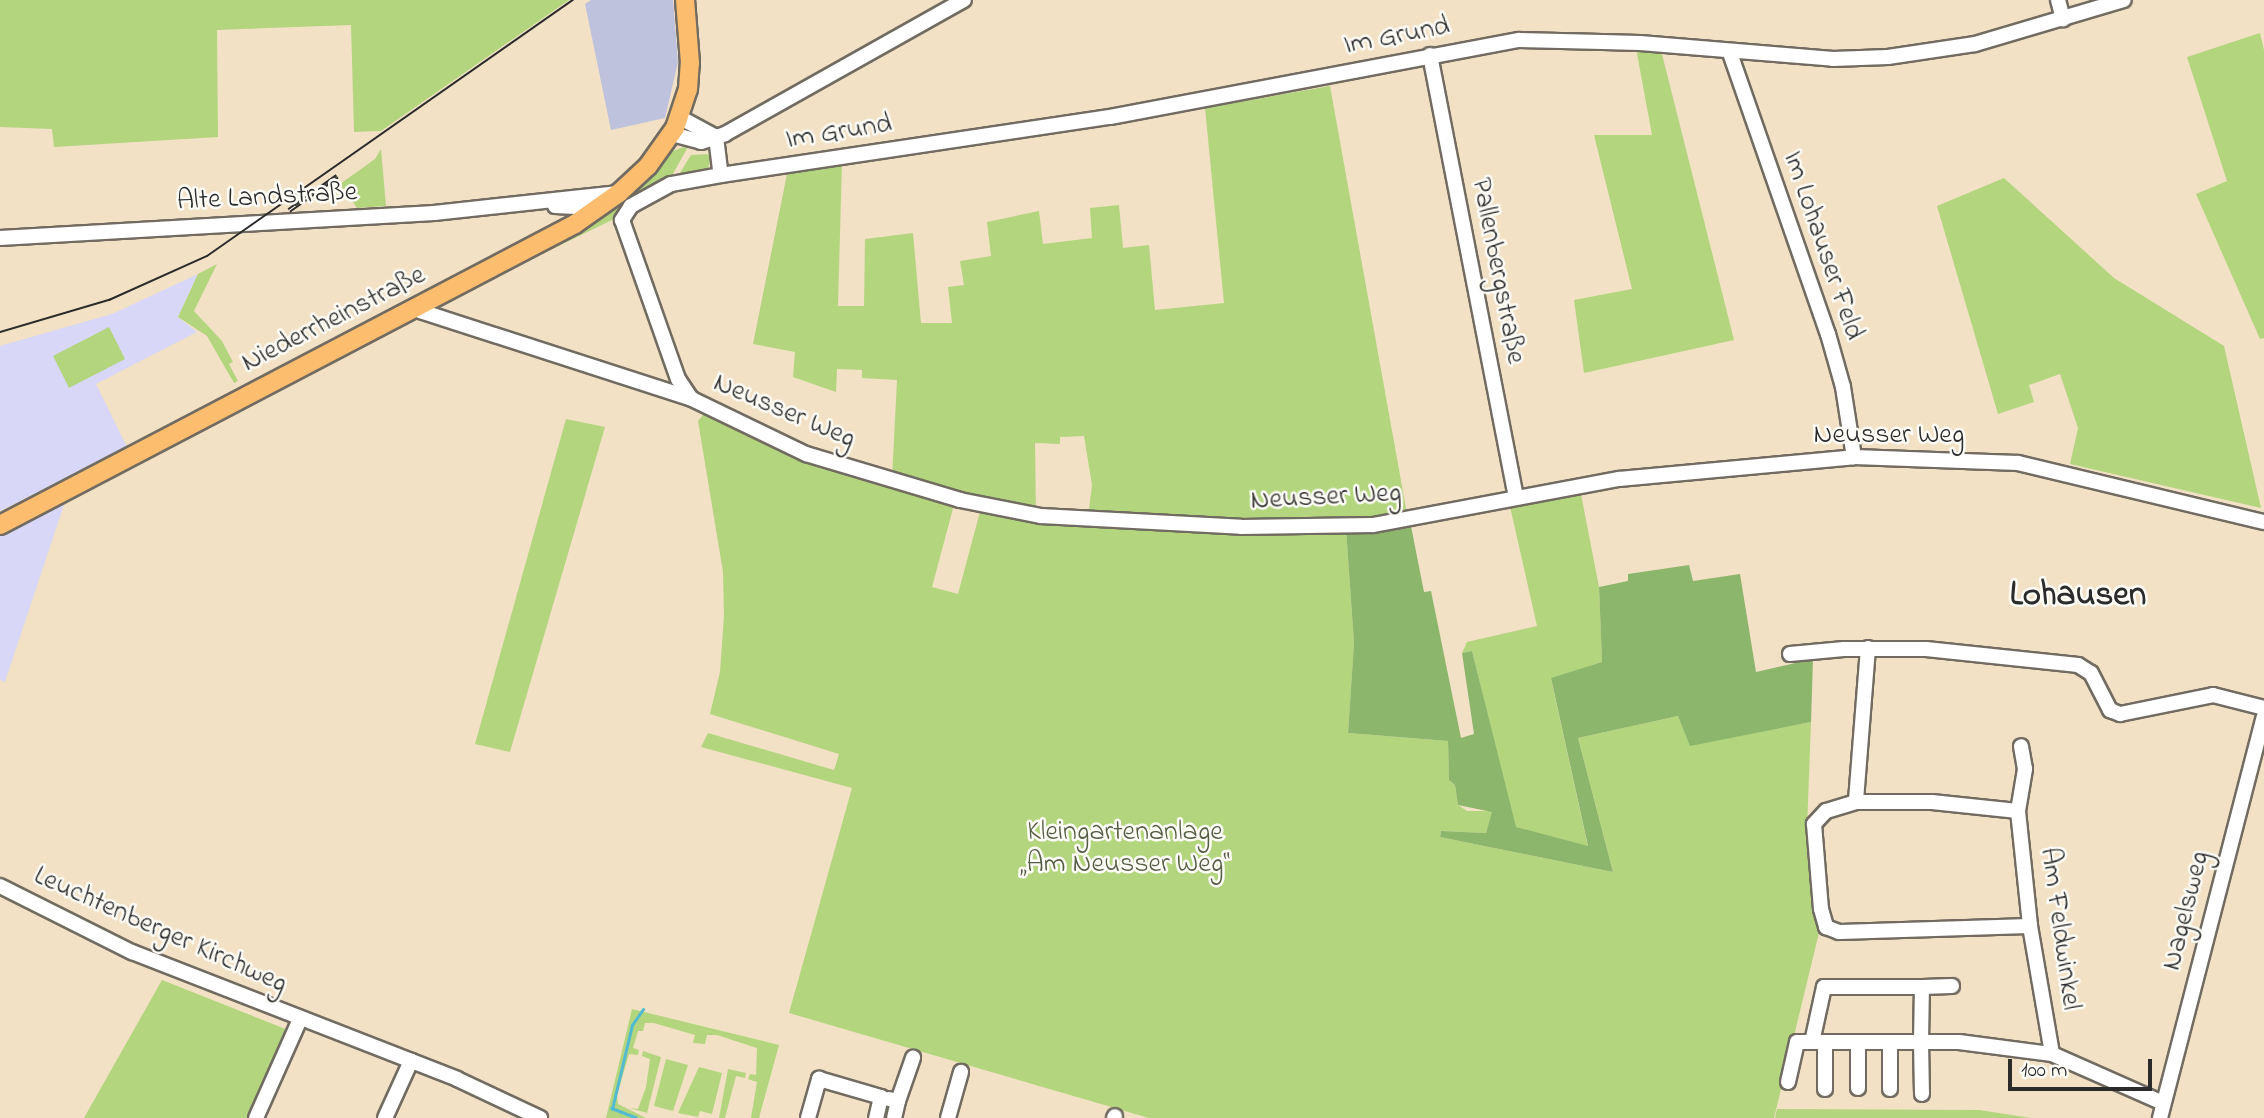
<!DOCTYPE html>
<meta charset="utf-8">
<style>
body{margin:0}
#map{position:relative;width:2264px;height:1118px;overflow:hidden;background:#f2e1c5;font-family:"Indie Flower",sans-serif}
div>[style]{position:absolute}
.built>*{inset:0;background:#d8d7f8}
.industrial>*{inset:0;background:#bfc2dd}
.green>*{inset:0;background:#b2d57e}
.forest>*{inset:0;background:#8db66d}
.stream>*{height:2.5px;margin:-1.25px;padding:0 1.25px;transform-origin:1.25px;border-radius:1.25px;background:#53bbd1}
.roads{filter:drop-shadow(2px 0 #716b61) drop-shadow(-2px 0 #716b61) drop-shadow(0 2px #716b61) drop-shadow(0 -2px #716b61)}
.minor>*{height:14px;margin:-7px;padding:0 7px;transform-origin:7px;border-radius:7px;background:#fff}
.major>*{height:18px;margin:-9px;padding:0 9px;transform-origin:9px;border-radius:9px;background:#fcbd6f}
.tram>*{height:2px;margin:-1px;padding:0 1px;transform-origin:1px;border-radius:1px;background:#2b2b2b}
.rail>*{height:5px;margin-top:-2.5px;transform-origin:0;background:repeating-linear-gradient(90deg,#fdfcf7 0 8px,#2b2b2b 0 16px);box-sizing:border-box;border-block:2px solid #2b2b2b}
span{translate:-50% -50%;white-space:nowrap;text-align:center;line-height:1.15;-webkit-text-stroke:5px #fdfcf7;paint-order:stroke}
.street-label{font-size:28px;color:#2b2b2b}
.park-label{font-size:28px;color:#545e44}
.district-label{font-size:35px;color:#2b2b2b;font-weight:700}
.scale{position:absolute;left:2008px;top:1059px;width:144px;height:32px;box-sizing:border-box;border:4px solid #2b2b2b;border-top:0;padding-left:9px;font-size:21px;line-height:24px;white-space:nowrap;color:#2b2b2b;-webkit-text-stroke:5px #fdfcf7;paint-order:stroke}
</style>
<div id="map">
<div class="built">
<div style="clip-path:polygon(198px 274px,178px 317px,197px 332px,96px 384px,127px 447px,0 511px,0 346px,112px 314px)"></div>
<div style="clip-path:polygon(65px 502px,5px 682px,0 680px,0 536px)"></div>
</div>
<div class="industrial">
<div style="clip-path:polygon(591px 0,673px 0,678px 62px,665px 118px,611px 130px,585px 4px)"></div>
</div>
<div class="green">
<div style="clip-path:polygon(0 0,569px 0,381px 131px,354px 132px,351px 25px,217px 30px,218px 137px,54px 147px,52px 129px,0 127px)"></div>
<div style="clip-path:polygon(2260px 33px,2264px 50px,2264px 338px,2260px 339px,2196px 194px,2227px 181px,2187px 57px)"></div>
<div style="clip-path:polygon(1636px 48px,1661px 50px,1734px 340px,1584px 373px,1574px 300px,1632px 289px,1594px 135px,1652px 135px)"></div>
<div style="clip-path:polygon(1330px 86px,1407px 514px,1345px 523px,1088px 517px,1092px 485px,1084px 436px,1060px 437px,1060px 444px,1035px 443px,1036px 515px,892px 479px,897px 380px,862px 378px,862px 370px,837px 369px,836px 392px,793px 377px,795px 352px,753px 344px,788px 169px,842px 162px,838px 306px,864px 306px,865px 239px,913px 233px,921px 323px,952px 323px,948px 287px,964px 285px,960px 261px,991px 256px,987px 222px,1039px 211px,1043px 244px,1092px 238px,1090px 208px,1119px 205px,1123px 248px,1149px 245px,1155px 310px,1224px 303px,1205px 108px)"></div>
<div style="clip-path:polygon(689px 145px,670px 179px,629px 200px,614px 219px,534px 258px,532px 255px,625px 201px,673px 151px)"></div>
<div style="clip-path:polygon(381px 149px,386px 206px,357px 208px,340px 184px,375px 159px)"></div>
<div style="clip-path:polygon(712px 154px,707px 173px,678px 176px,691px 155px)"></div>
<div style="clip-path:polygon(2004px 178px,2114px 278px,2224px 346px,2261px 508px,2070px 464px,2078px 428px,2060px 374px,2029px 385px,2034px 402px,1998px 414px,1937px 206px)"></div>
<div style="clip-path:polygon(217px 264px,194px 311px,222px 341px,233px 362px,229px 364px,238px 381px,234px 383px,207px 336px,178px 317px,198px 274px)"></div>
<div style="clip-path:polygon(109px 327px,125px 359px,69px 388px,53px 356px)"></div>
<div style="clip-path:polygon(707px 410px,955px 501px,932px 587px,958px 594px,981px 508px,1346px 529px,1354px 643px,1348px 733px,1448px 741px,1449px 780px,1455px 785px,1458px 805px,1467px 811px,1493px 811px,1486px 833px,1441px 831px,1440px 837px,1613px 872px,1578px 738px,1678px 716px,1691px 745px,1811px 722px,1807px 829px,1819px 933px,1774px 1118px,1149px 1118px,789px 1013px,852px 788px,701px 747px,708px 733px,834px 770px,839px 754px,710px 714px,720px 672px,724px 615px,723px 572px,698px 421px)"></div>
<div style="clip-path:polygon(566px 419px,605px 427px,510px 752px,475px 744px)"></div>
<div style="clip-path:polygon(1580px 489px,1599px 587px,1602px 662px,1551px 679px,1588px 847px,1515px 827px,1472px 651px,1462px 653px,1467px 642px,1537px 626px,1509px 502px)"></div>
<div style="clip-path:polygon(162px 980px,288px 1030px,255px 1118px,84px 1118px)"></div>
<div style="clip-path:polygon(632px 1009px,779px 1045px,759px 1118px,751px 1118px,757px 1082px,748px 1079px,750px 1074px,756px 1075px,757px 1048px,717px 1035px,707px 1035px,705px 1044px,693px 1043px,695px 1035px,654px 1023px,645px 1023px,643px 1031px,638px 1031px,633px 1048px,639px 1050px,638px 1055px,629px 1054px,617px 1095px,618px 1104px,646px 1118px,606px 1118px)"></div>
<div style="clip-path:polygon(643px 1051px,661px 1057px,647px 1113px,630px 1108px,638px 1109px,646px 1087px,650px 1059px,642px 1056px)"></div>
<div style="clip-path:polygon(666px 1059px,688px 1065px,673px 1111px,654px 1106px)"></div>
<div style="clip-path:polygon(699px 1067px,722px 1073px,712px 1114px,700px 1111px,698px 1117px,678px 1113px)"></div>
<div style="clip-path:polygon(728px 1069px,746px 1073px,745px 1078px,736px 1076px,725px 1118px,719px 1118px)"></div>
<div style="clip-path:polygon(1777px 1109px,1979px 1110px,2031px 1118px,1775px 1118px)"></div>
</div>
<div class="forest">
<div style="clip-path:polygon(1411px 526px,1424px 592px,1431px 591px,1461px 738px,1474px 734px,1462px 653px,1472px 651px,1516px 827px,1588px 846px,1551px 678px,1602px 662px,1599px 587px,1628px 581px,1628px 574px,1689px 565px,1693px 581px,1740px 574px,1756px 672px,1813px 659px,1811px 722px,1690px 746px,1678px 716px,1578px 738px,1613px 872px,1440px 837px,1441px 831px,1486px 833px,1492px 812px,1458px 805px,1455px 785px,1449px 780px,1448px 741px,1348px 733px,1354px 643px,1346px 529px)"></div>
</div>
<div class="stream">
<div style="left:636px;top:1118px;width:26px;rotate:-159deg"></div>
<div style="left:612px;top:1109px;width:86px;rotate:-76.6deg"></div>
<div style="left:632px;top:1025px;width:19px;rotate:-55deg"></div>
</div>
<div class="roads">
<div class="minor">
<div style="left:2058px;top:0;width:20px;rotate:75deg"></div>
<div style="left:1730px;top:53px;width:298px;rotate:70.8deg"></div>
<div style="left:1828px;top:334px;width:55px;rotate:74.2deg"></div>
<div style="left:1843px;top:387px;width:71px;rotate:81.1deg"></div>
<div style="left:1430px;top:55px;width:449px;rotate:79deg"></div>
<div style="left:679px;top:117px;width:42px;rotate:28.4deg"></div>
<div style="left:716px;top:137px;width:38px;rotate:83deg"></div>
<div style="left:721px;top:175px;width:51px;rotate:169.8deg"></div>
<div style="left:671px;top:184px;width:46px;rotate:151.2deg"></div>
<div style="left:631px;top:206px;width:17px;rotate:123deg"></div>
<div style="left:622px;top:220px;width:169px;rotate:70.6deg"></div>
<div style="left:678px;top:379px;width:23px;rotate:56deg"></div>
<div style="left:672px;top:134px;width:30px;rotate:15deg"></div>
<div style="left:701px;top:142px;width:25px;rotate:-18deg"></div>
<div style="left:725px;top:134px;width:274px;rotate:-29.3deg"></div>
<div style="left:721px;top:175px;width:393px;rotate:-8.5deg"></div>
<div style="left:1110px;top:117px;width:416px;rotate:-10.7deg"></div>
<div style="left:1519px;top:40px;width:121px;rotate:1.4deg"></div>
<div style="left:1640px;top:43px;width:194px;rotate:4.7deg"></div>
<div style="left:1833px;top:59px;width:55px;rotate:-2.1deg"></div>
<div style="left:1888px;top:57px;width:88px;rotate:-8.5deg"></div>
<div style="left:1975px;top:44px;width:155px;rotate:-16.5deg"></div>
<div style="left:555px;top:206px;width:42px;rotate:2.7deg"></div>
<div style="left:0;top:238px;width:435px;rotate:-3.3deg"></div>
<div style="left:434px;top:213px;width:186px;rotate:-6.2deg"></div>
<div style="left:414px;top:309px;width:292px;rotate:17.9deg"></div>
<div style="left:692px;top:399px;width:127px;rotate:25.8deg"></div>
<div style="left:806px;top:454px;width:161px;rotate:16.6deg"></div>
<div style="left:960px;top:500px;width:83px;rotate:11.2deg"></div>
<div style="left:1041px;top:516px;width:200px;rotate:3.1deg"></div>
<div style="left:1241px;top:527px;width:132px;rotate:-0.9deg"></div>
<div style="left:1373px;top:525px;width:250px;rotate:-10.6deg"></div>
<div style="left:1619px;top:479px;width:236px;rotate:-5.3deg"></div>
<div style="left:1854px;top:457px;width:164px;rotate:2.1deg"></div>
<div style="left:2018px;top:463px;width:253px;rotate:13.5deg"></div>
<div style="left:1868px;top:648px;width:154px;rotate:94.5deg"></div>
<div style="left:1856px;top:802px;width:31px;rotate:163deg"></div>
<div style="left:1826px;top:811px;width:18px;rotate:133deg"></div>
<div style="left:1814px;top:824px;width:85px;rotate:85.3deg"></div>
<div style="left:1821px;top:909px;width:19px;rotate:74deg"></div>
<div style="left:1826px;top:927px;width:14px;rotate:21deg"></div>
<div style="left:1839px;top:932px;width:191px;rotate:-1.8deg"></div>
<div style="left:1790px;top:654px;width:54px;rotate:-5.3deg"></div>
<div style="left:1844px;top:649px;width:82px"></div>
<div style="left:1926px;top:649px;width:153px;rotate:6deg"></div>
<div style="left:2078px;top:665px;width:15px;rotate:32deg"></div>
<div style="left:2091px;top:673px;width:42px;rotate:62.8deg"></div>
<div style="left:2110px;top:710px;width:11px;rotate:22deg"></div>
<div style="left:2120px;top:714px;width:95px;rotate:-11.5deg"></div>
<div style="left:2213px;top:695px;width:53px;rotate:14.3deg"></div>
<div style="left:1856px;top:802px;width:76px"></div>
<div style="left:1932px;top:802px;width:86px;rotate:6deg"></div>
<div style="left:2018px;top:811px;width:116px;rotate:84deg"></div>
<div style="left:2030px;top:926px;width:130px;rotate:80.2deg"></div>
<div style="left:2018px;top:811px;width:43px;rotate:-80.5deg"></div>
<div style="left:2025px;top:769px;width:23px;rotate:-100deg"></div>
<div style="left:0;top:886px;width:148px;rotate:26.6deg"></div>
<div style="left:132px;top:952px;width:349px;rotate:21.3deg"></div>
<div style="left:457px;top:1079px;width:92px;rotate:25.2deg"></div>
<div style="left:1922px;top:987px;width:30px;rotate:-2deg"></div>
<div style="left:1788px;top:1082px;width:41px;rotate:-77.3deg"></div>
<div style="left:1797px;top:1042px;width:124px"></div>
<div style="left:1921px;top:1042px;width:55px;rotate:-89deg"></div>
<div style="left:1922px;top:987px;width:98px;rotate:180deg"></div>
<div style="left:1824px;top:987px;width:56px;rotate:102.3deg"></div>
<div style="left:1858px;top:1088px;width:46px;rotate:-90deg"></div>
<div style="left:1825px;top:1089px;width:47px;rotate:-90deg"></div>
<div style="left:1890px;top:1089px;width:46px;rotate:-90deg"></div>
<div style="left:1922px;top:1094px;width:52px;rotate:-91.1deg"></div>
<div style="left:1921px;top:1042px;width:38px"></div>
<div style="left:1959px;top:1042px;width:94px;rotate:7.4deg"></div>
<div style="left:2052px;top:1054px;width:121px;rotate:23.8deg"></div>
<div style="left:889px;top:1099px;width:9px;rotate:13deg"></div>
<div style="left:898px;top:1101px;width:17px;rotate:103deg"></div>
<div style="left:898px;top:1101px;width:46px;rotate:-70.8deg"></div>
<div style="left:256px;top:1118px;width:108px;rotate:-66deg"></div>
<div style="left:385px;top:1118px;width:63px;rotate:-65.5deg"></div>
<div style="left:808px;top:1118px;width:41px;rotate:-74.2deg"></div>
<div style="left:819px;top:1079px;width:65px;rotate:16.2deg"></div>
<div style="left:881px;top:1097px;width:22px;rotate:103deg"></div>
<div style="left:948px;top:1118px;width:48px;rotate:-74.2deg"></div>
<div style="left:1114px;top:1118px;width:2px;rotate:-63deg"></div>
<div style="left:2160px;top:1118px;width:414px;rotate:-75.5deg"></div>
</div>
<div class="major">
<div style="left:0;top:525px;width:649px;rotate:-27.63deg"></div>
<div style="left:575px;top:224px;width:54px;rotate:-35.2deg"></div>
<div style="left:619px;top:193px;width:40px;rotate:-43deg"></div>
<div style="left:648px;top:166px;width:47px;rotate:-54.6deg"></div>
<div style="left:675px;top:128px;width:41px;rotate:-71.6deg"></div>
<div style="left:688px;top:89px;width:26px;rotate:-86deg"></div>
<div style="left:690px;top:63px;width:63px;rotate:-94.5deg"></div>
</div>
</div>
<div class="tram">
<div style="left:0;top:332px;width:114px;rotate:-16.4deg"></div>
<div style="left:109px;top:300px;width:107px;rotate:-24.2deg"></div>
<div style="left:207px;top:256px;width:447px;rotate:-35deg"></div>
</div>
<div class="rail">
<div style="left:289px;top:210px;width:59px;rotate:-35.3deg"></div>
</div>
<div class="street-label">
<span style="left:1397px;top:37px;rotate:-11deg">Im Grund</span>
<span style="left:839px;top:133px;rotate:-9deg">Im Grund</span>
<span style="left:267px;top:198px;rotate:-3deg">Alte Landstraße</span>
<span style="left:1822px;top:246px;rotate:71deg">Im Lohauser Feld</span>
<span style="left:1497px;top:271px;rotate:79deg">Pallenbergstraße</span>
<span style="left:334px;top:320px;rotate:-27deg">Niederrheinstraße</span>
<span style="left:784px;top:412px;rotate:23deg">Neusser Weg</span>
<span style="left:1889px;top:436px">Neusser Weg</span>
<span style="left:1326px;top:498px;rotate:-3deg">Neusser Weg</span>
<span style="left:2187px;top:911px;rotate:-76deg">Nagelsweg</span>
<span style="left:2059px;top:929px;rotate:82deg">Am Feldwinkel</span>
<span style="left:160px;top:931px;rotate:24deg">Leuchtenberger Kirchweg</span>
</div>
<div class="park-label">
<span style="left:1125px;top:849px">Kleingartenanlage<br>„Am Neusser Weg“</span>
</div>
<div class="district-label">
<span style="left:2078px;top:596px">Lohausen</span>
</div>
<div class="scale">100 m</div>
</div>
